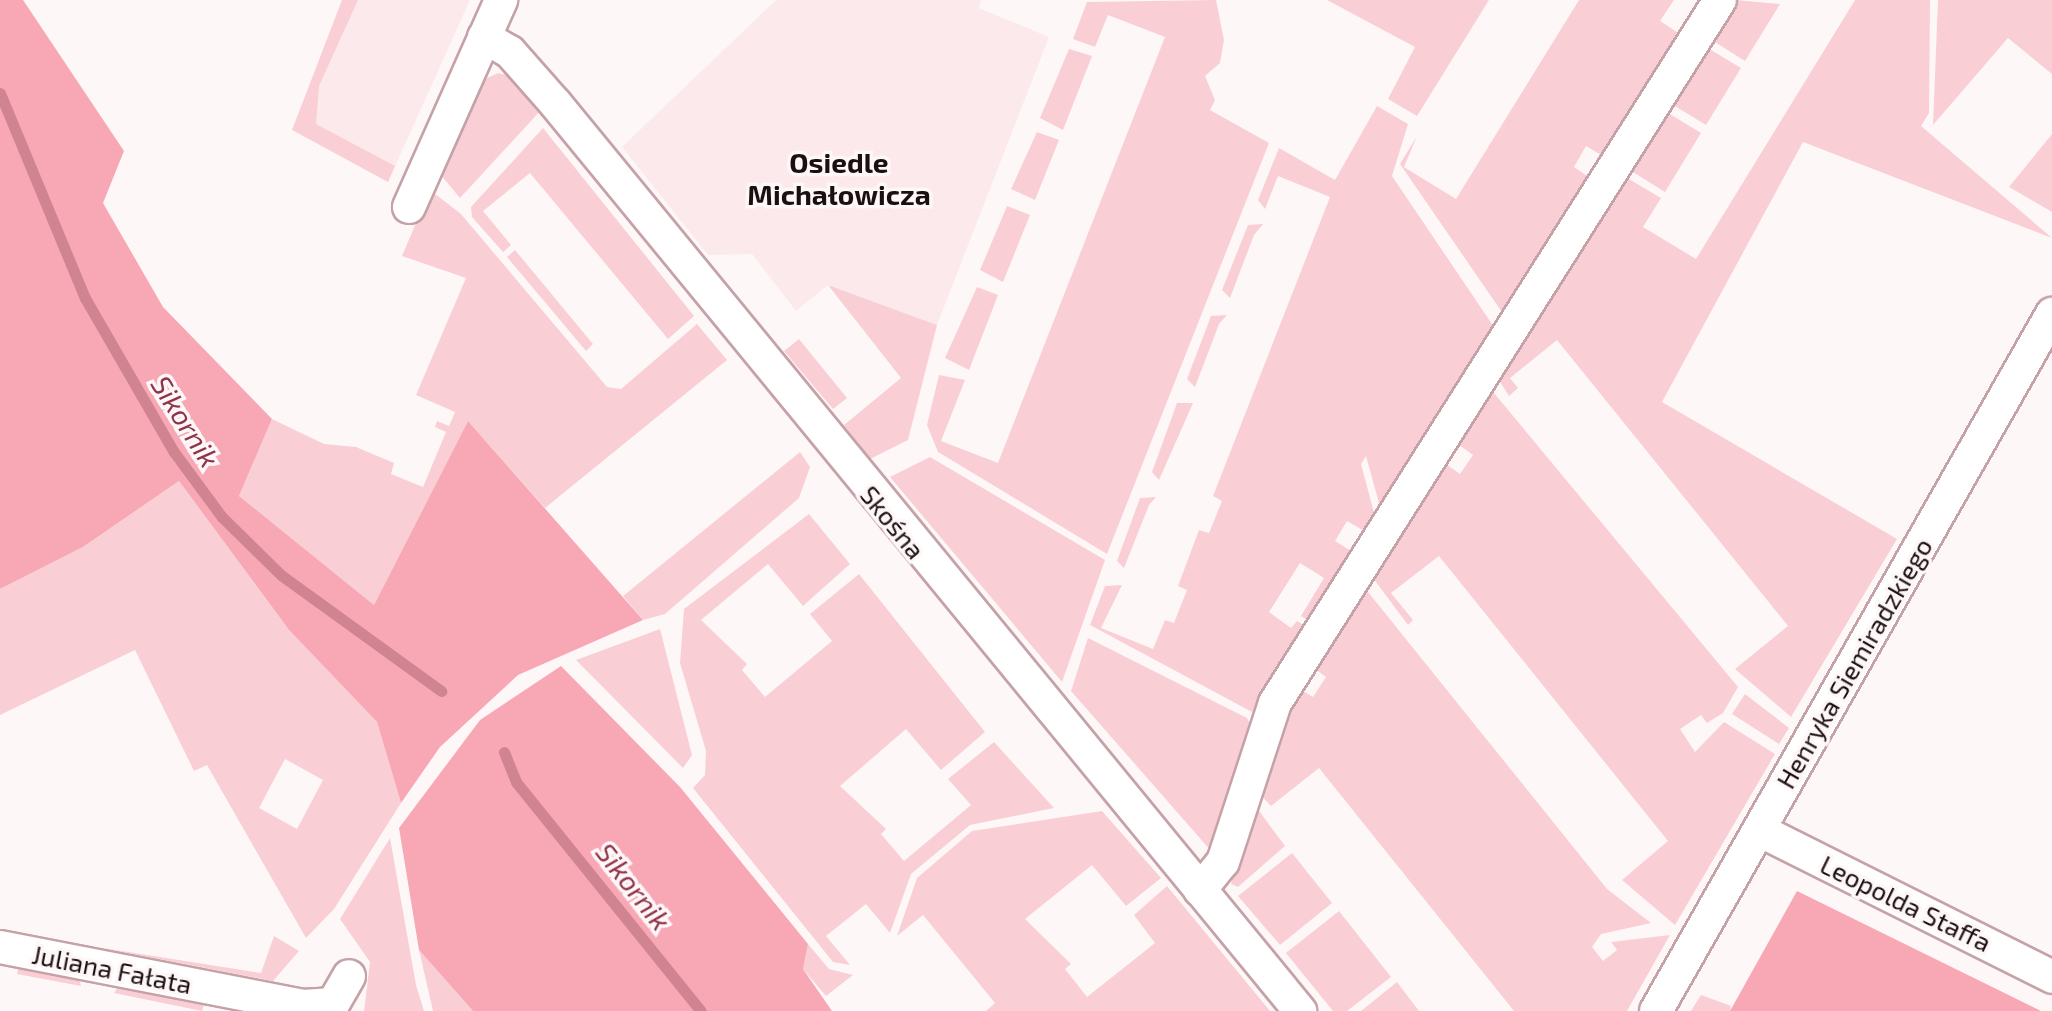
<!DOCTYPE html>
<meta charset="utf-8">
<style>
body{margin:0}
#map{position:relative;width:2052px;height:1011px;overflow:hidden;background:#fef7f8;font-family:"Exo 2",sans-serif}
div>[style]{position:absolute}
.built>*{inset:0;background:#fce9ec}
.green>*{inset:0;background:#f9cfd5}
.forest>*{inset:0;background:#f8a8b5}
.stream>*{height:11px;margin:-5.5px;padding:0 5.5px;transform-origin:5.5px;border-radius:5.5px;background:#d08491}
.roads{filter:drop-shadow(2px 0 #c5a2a7) drop-shadow(-2px 0 #c5a2a7) drop-shadow(0 2px #c5a2a7) drop-shadow(0 -2px #c5a2a7)}
.street>*{height:32px;margin:-16px;padding:0 16px;transform-origin:16px;border-radius:16px;background:#fff}
span{translate:-50% -50%;white-space:nowrap;text-align:center;line-height:1.15;-webkit-text-stroke:7px #fef7f8;paint-order:stroke}
.street-label{font-size:26px;color:#1b0f11}
.neighbourhood-label{font-size:28px;color:#1b0f11;font-weight:700}
.water-label{font-size:28px;color:#8f334a;font-style:italic}
</style>
<div id="map">
<div class="built">
<div style="clip-path:polygon(351px 0,470px 0,388px 182px,298px 130px)"></div>
<div style="clip-path:polygon(776px 0,981px 0,979px 8px,1049px 37px,937px 325px,828px 285px,796px 311px,752px 254px,708px 255px,622px 147px)"></div>
</div>
<div class="green">
<div style="clip-path:polygon(342px 0,358px 0,319px 86px,316px 124px,395px 166px,388px 182px,292px 130px)"></div>
<div style="clip-path:polygon(1216px 0,1224px 40px,1220px 63px,1205px 76px,1215px 100px,1210px 110px,1269px 143px,1107px 554px,938px 452px,927px 425px,939px 375px,965px 380px,941px 441px,998px 463px,1165px 37px,1108px 15px,1095px 47px,1073px 39px,1087px 2px)"></div>
<div style="clip-path:polygon(1327px 0,1489px 0,1417px 116px,1388px 99px,1415px 47px)"></div>
<div style="clip-path:polygon(1579px 0,1674px 0,1660px 21px,1683px 36px,1606px 158px,1586px 146px,1574px 167px,1592px 179px,1506px 318px,1400px 164px,1417px 136px,1404px 167px,1456px 199px)"></div>
<div style="clip-path:polygon(1735px 0,1780px 4px,1745px 61px,1710px 39px)"></div>
<div style="clip-path:polygon(1855px 0,1930px 0,1929px 113px,1921px 126px,2052px 238px,1803px 142px,1662px 402px,1897px 539px,1791px 717px,1735px 669px,1788px 626px,1557px 340px,1510px 378px,1518px 388px,1509px 396px,1497px 377px,1622px 175px,1661px 198px,1643px 227px,1696px 259px)"></div>
<div style="clip-path:polygon(1938px 0,2052px 0,2052px 74px,2008px 38px,1933px 125px)"></div>
<div style="clip-path:polygon(1706px 47px,1741px 68px,1706px 125px,1670px 103px)"></div>
<div style="clip-path:polygon(1069px 49px,1092px 56px,1063px 130px,1040px 118px)"></div>
<div style="clip-path:polygon(498px 73px,516px 77px,542px 109px,460px 198px,440px 174px,483px 80px)"></div>
<div style="clip-path:polygon(1377px 106px,1408px 124px,1392px 176px,1496px 330px,1382px 514px,1366px 456px,1361px 464px,1376px 520px,1368px 533px,1347px 521px,1335px 541px,1356px 554px,1312px 623px,1301px 616px,1324px 578px,1300px 563px,1269px 612px,1291px 628px,1297px 621px,1309px 628px,1252px 712px,1090px 625px,1105px 586px,1122px 585px,1101px 628px,1153px 649px,1165px 620px,1174px 623px,1187px 590px,1178px 586px,1199px 530px,1209px 533px,1222px 501px,1213px 496px,1330px 197px,1278px 176px,1265px 209px,1258px 200px,1279px 148px,1335px 180px)"></div>
<div style="clip-path:polygon(1665px 111px,1701px 133px,1665px 192px,1628px 169px)"></div>
<div style="clip-path:polygon(543px 128px,694px 316px,668px 339px,530px 173px,483px 211px,511px 245px,503px 252px,472px 217px,471px 207px)"></div>
<div style="clip-path:polygon(1037px 132px,1059px 140px,1035px 200px,1011px 189px)"></div>
<div style="clip-path:polygon(2052px 134px,2052px 212px,2009px 187px)"></div>
<div style="clip-path:polygon(430px 190px,461px 214px,607px 387px,621px 389px,697px 324px,727px 360px,545px 508px,468px 421px,374px 605px,239px 496px,272px 419px,324px 444px,356px 447px,394px 463px,391px 474px,423px 487px,446px 432px,435px 427px,437px 421px,449px 426px,455px 412px,416px 395px,466px 278px,402px 256px)"></div>
<div style="clip-path:polygon(1007px 206px,1030px 215px,1003px 282px,980px 270px)"></div>
<div style="clip-path:polygon(1263px 224px,1254px 235px,1230px 298px,1222px 290px,1248px 225px)"></div>
<div style="clip-path:polygon(515px 250px,593px 344px,586px 351px,507px 257px)"></div>
<div style="clip-path:polygon(828px 285px,937px 325px,908px 440px,870px 459px,844px 425px,901px 378px)"></div>
<div style="clip-path:polygon(977px 287px,998px 295px,969px 370px,945px 358px)"></div>
<div style="clip-path:polygon(1227px 315px,1219px 324px,1195px 387px,1187px 379px,1211px 316px)"></div>
<div style="clip-path:polygon(799px 339px,847px 398px,833px 409px,784px 351px)"></div>
<div style="clip-path:polygon(1489px 387px,1738px 687px,1723px 713px,1707px 723px,1701px 715px,1680px 729px,1695px 752px,1724px 722px,1775px 754px,1675px 925px,1622px 880px,1668px 841px,1439px 556px,1391px 593px,1413px 620px,1408px 625px,1373px 578px,1443px 462px,1460px 474px,1473px 455px,1455px 442px)"></div>
<div style="clip-path:polygon(1177px 403px,1193px 403px,1159px 480px,1152px 472px)"></div>
<div style="clip-path:polygon(800px 452px,810px 467px,799px 498px,665px 614px,643px 620px,623px 596px)"></div>
<div style="clip-path:polygon(930px 457px,1105px 560px,1062px 682px,890px 477px)"></div>
<div style="clip-path:polygon(evenodd,179px 481px,289px 630px,377px 722px,401px 803px,334px 909px,306px 938px,207px 765px,194px 771px,135px 650px,0 715px,0 589px,83px 547px,179px 481px,285px 759px,323px 780px,297px 829px,259px 808px,285px 759px)"></div>
<div style="clip-path:polygon(1156px 497px,1149px 505px,1124px 568px,1117px 561px,1140px 498px)"></div>
<div style="clip-path:polygon(809px 514px,850px 564px,803px 606px,768px 564px,701px 620px,747px 664px,742px 670px,765px 697px,832px 641px,810px 614px,859px 574px,985px 732px,941px 770px,906px 729px,840px 786px,886px 829px,881px 834px,904px 861px,971px 805px,948px 779px,994px 742px,1054px 808px,970px 825px,911px 874px,890px 933px,866px 904px,826px 936px,850px 965px,833px 962px,693px 788px,705px 775px,706px 751px,680px 663px,684px 609px)"></div>
<div style="clip-path:polygon(1364px 587px,1607px 889px,1651px 923px,1601px 934px,1592px 947px,1603px 961px,1617px 950px,1611px 942px,1670px 935px,1627px 1011px,1514px 1011px,1319px 768px,1271px 806px,1258px 792px,1300px 689px,1313px 697px,1326px 677px,1312px 667px)"></div>
<div style="clip-path:polygon(660px 629px,692px 755px,683px 768px,576px 660px)"></div>
<div style="clip-path:polygon(1088px 638px,1247px 718px,1251px 726px,1212px 852px,1071px 691px)"></div>
<div style="clip-path:polygon(1745px 694px,1789px 728px,1779px 744px,1732px 714px)"></div>
<div style="clip-path:polygon(1254px 804px,1285px 846px,1238px 887px,1231px 884px)"></div>
<div style="clip-path:polygon(1102px 811px,1161px 878px,1126px 906px,1092px 865px,1025px 919px,1071px 964px,1065px 969px,1087px 997px,1155px 943px,1134px 915px,1167px 886px,1270px 1011px,986px 1011px,995px 1003px,923px 915px,897px 936px,917px 878px,972px 831px)"></div>
<div style="clip-path:polygon(390px 838px,416px 985px,424px 1011px,364px 1011px,370px 962px,340px 919px)"></div>
<div style="clip-path:polygon(1292px 853px,1332px 903px,1280px 945px,1238px 896px)"></div>
<div style="clip-path:polygon(1339px 911px,1391px 977px,1347px 1011px,1333px 1011px,1286px 953px)"></div>
<div style="clip-path:polygon(274px 936px,299px 951px,273px 981px,103px 948px,261px 973px)"></div>
<div style="clip-path:polygon(808px 944px,829px 969px,853px 975px,826px 996px,803px 969px)"></div>
<div style="clip-path:polygon(419px 950px,473px 1011px,433px 1011px)"></div>
<div style="clip-path:polygon(19px 964px,78px 975px,81px 986px,17px 974px)"></div>
<div style="clip-path:polygon(1397px 982px,1419px 1011px,1361px 1011px)"></div>
<div style="clip-path:polygon(120px 984px,205px 1001px,202px 1011px,114px 993px)"></div>
<div style="clip-path:polygon(1701px 995px,1731px 1006px,1730px 1011px,1691px 1011px)"></div>
</div>
<div class="forest">
<div style="clip-path:polygon(0 0,23px 0,124px 151px,103px 203px,163px 307px,272px 419px,239px 496px,374px 605px,468px 421px,643px 620px,518px 675px,440px 747px,401px 803px,377px 722px,289px 630px,179px 481px,83px 547px,0 589px)"></div>
<div style="clip-path:polygon(561px 666px,680px 787px,808px 944px,803px 969px,832px 1011px,473px 1011px,419px 950px,399px 828px,480px 720px)"></div>
<div style="clip-path:polygon(1797px 891px,2041px 1011px,1730px 1011px)"></div>
</div>
<div class="stream">
<div style="left:0;top:93px;width:222px;rotate:67.5deg"></div>
<div style="left:85px;top:298px;width:178px;rotate:60deg"></div>
<div style="left:174px;top:452px;width:81px;rotate:53.6deg"></div>
<div style="left:222px;top:517px;width:83px;rotate:44.5deg"></div>
<div style="left:281px;top:575px;width:198px;rotate:35.9deg"></div>
<div style="left:504px;top:752px;width:32px;rotate:68deg"></div>
<div style="left:516px;top:782px;width:294px;rotate:51.1deg"></div>
</div>
<div class="roads">
<div class="street">
<div style="left:484px;top:37px;width:30px;rotate:30deg"></div>
<div style="left:510px;top:52px;width:68px;rotate:48.6deg"></div>
<div style="left:555px;top:103px;width:1175px;rotate:50.63deg"></div>
<div style="left:409px;top:207px;width:227px;rotate:-66deg"></div>
<div style="left:1759px;top:830px;width:328px;rotate:26.6deg"></div>
<div style="left:1200px;top:890px;width:36px;rotate:-51deg"></div>
<div style="left:1223px;top:862px;width:167px;rotate:-71.9deg"></div>
<div style="left:1275px;top:703px;width:832px;rotate:-57.67deg"></div>
<div style="left:0;top:947px;width:309px;rotate:11deg"></div>
<div style="left:303px;top:1006px;width:30px;rotate:-4deg"></div>
<div style="left:333px;top:1004px;width:32px;rotate:-60deg"></div>
<div style="left:1656px;top:1011px;width:802px;rotate:-60.4deg"></div>
</div>
</div>
<div class="street-label">
<span style="left:893px;top:522px;rotate:51deg">Skośna</span>
<span style="left:1854px;top:663px;rotate:-60deg">Henryka Siemiradzkiego</span>
<span style="left:1906px;top:903px;rotate:26deg">Leopolda Staffa</span>
<span style="left:112px;top:969px;rotate:11deg">Juliana Fałata</span>
</div>
<div class="neighbourhood-label">
<span style="left:839px;top:178px">Osiedle<br>Michałowicza</span>
</div>
<div class="water-label">
<span style="left:186px;top:421px;rotate:58deg">Sikornik</span>
<span style="left:634px;top:886px;rotate:52deg">Sikornik</span>
</div>
</div>
